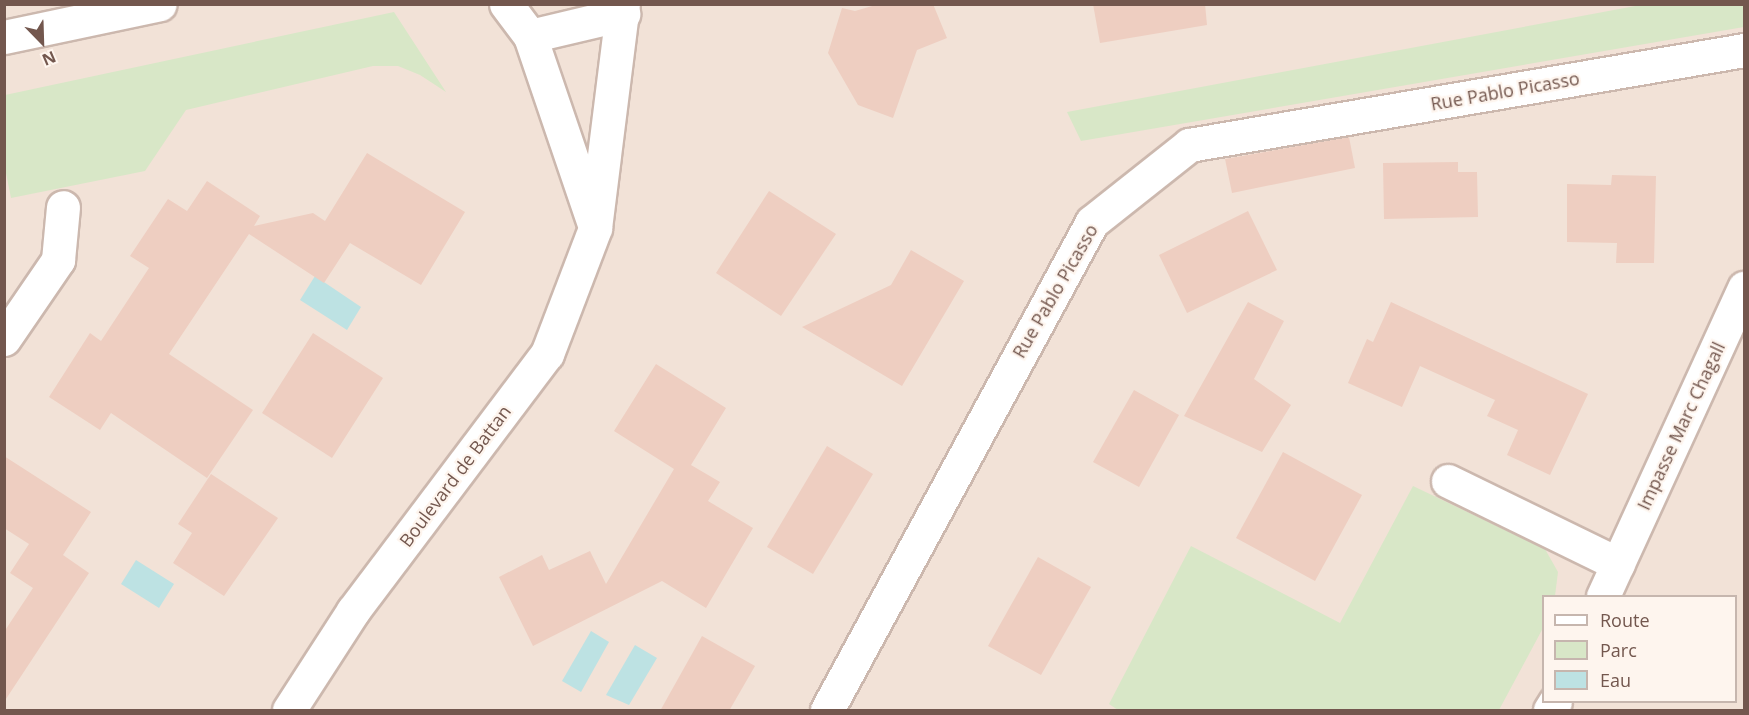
<!DOCTYPE html>
<style>
body{margin:0}
#map{position:relative;width:1749px;height:715px;overflow:hidden;background:#fbf1e8;font-family:"Open Sans",sans-serif}
div>[style]{position:absolute}
.residential>*{inset:0;background:#f2e2d7}
.green>*{inset:0;background:#d8e7c7}
.water>*{inset:0;background:#bde2e3}
.building>*{inset:0;background:#eecec1}
.roads{filter:drop-shadow(2px 0 #ccb8ae) drop-shadow(-2px 0 #ccb8ae) drop-shadow(0 2px #ccb8ae) drop-shadow(0 -2px #ccb8ae)}
.minor>*{height:33px;margin:-16.5px;padding:0 16.5px;transform-origin:16.5px;border-radius:16.5px;background:#fff}
.secondary>*{height:33px;margin:-16.5px;padding:0 16.5px;transform-origin:16.5px;border-radius:16.5px;background:#fff}
span{translate:-50% -50%;white-space:nowrap;text-align:center;line-height:1.15;-webkit-text-stroke:4.5px #fef5ee;paint-order:stroke}
.street-label{font-size:18px;color:#73574e}
.frame{position:absolute;inset:0;border:6px solid #73574e;pointer-events:none}
.legend{position:absolute;left:1542px;top:595px;width:195px;height:108px;box-sizing:border-box;background:#fef5ee;border:2px solid #c6b6ae;margin:0;padding:8px 10px;list-style:none;font-size:18px;color:#73574e}
.legend li{display:flex;align-items:center;gap:12px;height:30px}
.legend b{width:30px;border:2px solid #c6b6ae}
.north{position:absolute;left:12px;top:12px;width:60px;height:60px;-webkit-text-stroke:4px #fef5ee;paint-order:stroke;rotate:157deg;font-size:16px;font-weight:700;line-height:24px;text-align:center;color:#73574e}
.north::after{content:'';display:block;margin:auto;width:21px;height:27px;background:#73574e;clip-path:polygon(50% 0,100% 100%,50% 72%,0 100%)}
</style>
<div id="map">
<div class="residential">
<div style="clip-path:polygon(evenodd,4px 5px,1744px 5px,1744px 710px,5px 710px,4px 5px,1544px 596px,1736px 596px,1736px 702px,1544px 702px,1544px 596px)"></div>
</div>
<div class="green">
<div style="clip-path:polygon(1646px 4px,1744px 5px,1744px 27px,1081px 141px,1067px 112px)"></div>
<div style="clip-path:polygon(394px 12px,446px 92px,420px 75px,398px 66px,373px 66px,186px 110px,145px 171px,11px 198px,5px 168px,5px 95px)"></div>
<div style="clip-path:polygon(1413px 486px,1545px 549px,1558px 572px,1555px 596px,1544px 596px,1543px 628px,1499px 710px,1118px 710px,1109px 704px,1191px 546px,1340px 623px)"></div>
</div>
<div class="water">
<div style="clip-path:polygon(315px 276px,361px 307px,347px 330px,300px 300px)"></div>
<div style="clip-path:polygon(136px 560px,174px 584px,159px 608px,121px 584px)"></div>
<div style="clip-path:polygon(591px 631px,609px 642px,581px 692px,562px 681px)"></div>
<div style="clip-path:polygon(635px 645px,657px 658px,629px 705px,606px 695px)"></div>
</div>
<div class="building">
<div style="clip-path:polygon(879px 4px,933px 4px,947px 38px,917px 50px,893px 118px,858px 105px,828px 53px,842px 8px,855px 11px)"></div>
<div style="clip-path:polygon(1093px 4px,1205px 4px,1207px 25px,1100px 43px)"></div>
<div style="clip-path:polygon(1349px 137px,1355px 168px,1232px 193px,1225px 159px)"></div>
<div style="clip-path:polygon(367px 153px,465px 212px,421px 285px,350px 243px,324px 283px,249px 234px,169px 354px,253px 410px,207px 478px,111px 413px,100px 430px,49px 397px,90px 333px,101px 341px,149px 268px,130px 256px,168px 199px,187px 211px,207px 181px,260px 216px,254px 226px,313px 213px,325px 221px)"></div>
<div style="clip-path:polygon(1458px 162px,1458px 172px,1477px 172px,1478px 217px,1384px 219px,1383px 163px)"></div>
<div style="clip-path:polygon(1612px 175px,1656px 176px,1654px 263px,1616px 263px,1617px 243px,1567px 242px,1567px 184px,1611px 185px)"></div>
<div style="clip-path:polygon(769px 191px,836px 234px,781px 316px,716px 273px)"></div>
<div style="clip-path:polygon(1248px 211px,1277px 270px,1187px 313px,1159px 255px)"></div>
<div style="clip-path:polygon(911px 250px,964px 281px,902px 386px,802px 327px,891px 285px)"></div>
<div style="clip-path:polygon(1248px 302px,1284px 321px,1254px 379px,1291px 405px,1262px 452px,1184px 416px)"></div>
<div style="clip-path:polygon(1391px 302px,1588px 394px,1550px 475px,1507px 455px,1518px 430px,1487px 416px,1495px 400px,1420px 366px,1402px 407px,1348px 383px,1367px 339px,1373px 342px)"></div>
<div style="clip-path:polygon(313px 333px,383px 378px,332px 458px,262px 413px)"></div>
<div style="clip-path:polygon(656px 364px,726px 408px,691px 465px,720px 482px,708px 501px,753px 528px,706px 608px,662px 581px,533px 646px,499px 577px,542px 555px,549px 570px,590px 551px,606px 584px,674px 469px,614px 431px)"></div>
<div style="clip-path:polygon(1134px 390px,1179px 415px,1139px 487px,1093px 462px)"></div>
<div style="clip-path:polygon(827px 446px,873px 474px,813px 574px,767px 547px)"></div>
<div style="clip-path:polygon(1283px 452px,1362px 495px,1315px 581px,1236px 538px)"></div>
<div style="clip-path:polygon(4px 456px,91px 512px,63px 555px,89px 573px,4px 702px,4px 632px,33px 588px,10px 573px,29px 544px,4px 528px)"></div>
<div style="clip-path:polygon(211px 474px,278px 518px,224px 596px,173px 563px,192px 533px,178px 524px)"></div>
<div style="clip-path:polygon(1038px 557px,1091px 587px,1041px 675px,988px 646px)"></div>
<div style="clip-path:polygon(702px 636px,755px 666px,729px 711px,660px 711px)"></div>
</div>
<div class="roads">
<div class="minor">
<div style="left:506px;top:4px;width:40px;rotate:53deg"></div>
<div style="left:530px;top:36px;width:195px;rotate:71.2deg"></div>
<div style="left:530px;top:36px;width:96px;rotate:-13.3deg"></div>
<div style="left:4px;top:339px;width:96px;rotate:-55.6deg"></div>
<div style="left:58px;top:260px;width:53px;rotate:-84.6deg"></div>
<div style="left:1448px;top:481px;width:189px;rotate:26deg"></div>
<div style="left:1603px;top:596px;width:339px;rotate:-65.4deg"></div>
<div style="left:289px;top:710px;width:118px;rotate:-57.1deg"></div>
<div style="left:353px;top:611px;width:322px;rotate:-53deg"></div>
<div style="left:547px;top:354px;width:135px;rotate:-69.1deg"></div>
<div style="left:595px;top:228px;width:226px;rotate:-82.9deg"></div>
<div style="left:827px;top:710px;width:555px;rotate:-61.5deg"></div>
<div style="left:1092px;top:222px;width:124px;rotate:-38.4deg"></div>
<div style="left:1189px;top:145px;width:563px;rotate:-9.71deg"></div>
<div style="left:1550px;top:710px;width:9px;rotate:-58deg"></div>
</div>
<div class="secondary">
<div style="left:4px;top:37px;width:159px;rotate:-11.9deg"></div>
</div>
</div>
<div class="street-label">
<span style="left:1505px;top:91px;rotate:-10deg">Rue Pablo Picasso</span>
<span style="left:1055px;top:291px;rotate:-60deg">Rue Pablo Picasso</span>
<span style="left:1681px;top:426px;rotate:-65deg">Impasse Marc Chagall</span>
<span style="left:455px;top:476px;rotate:-53deg">Boulevard de Battan</span>
</div>
<div class="frame"></div>
<ul class="legend">
<li><b style="height:8px;background:#fff"></b>Route</li>
<li><b style="height:16px;background:#d8e7c7"></b>Parc</li>
<li><b style="height:16px;background:#bde2e3"></b>Eau</li>
</ul>
<div class="north">N</div>
</div>
